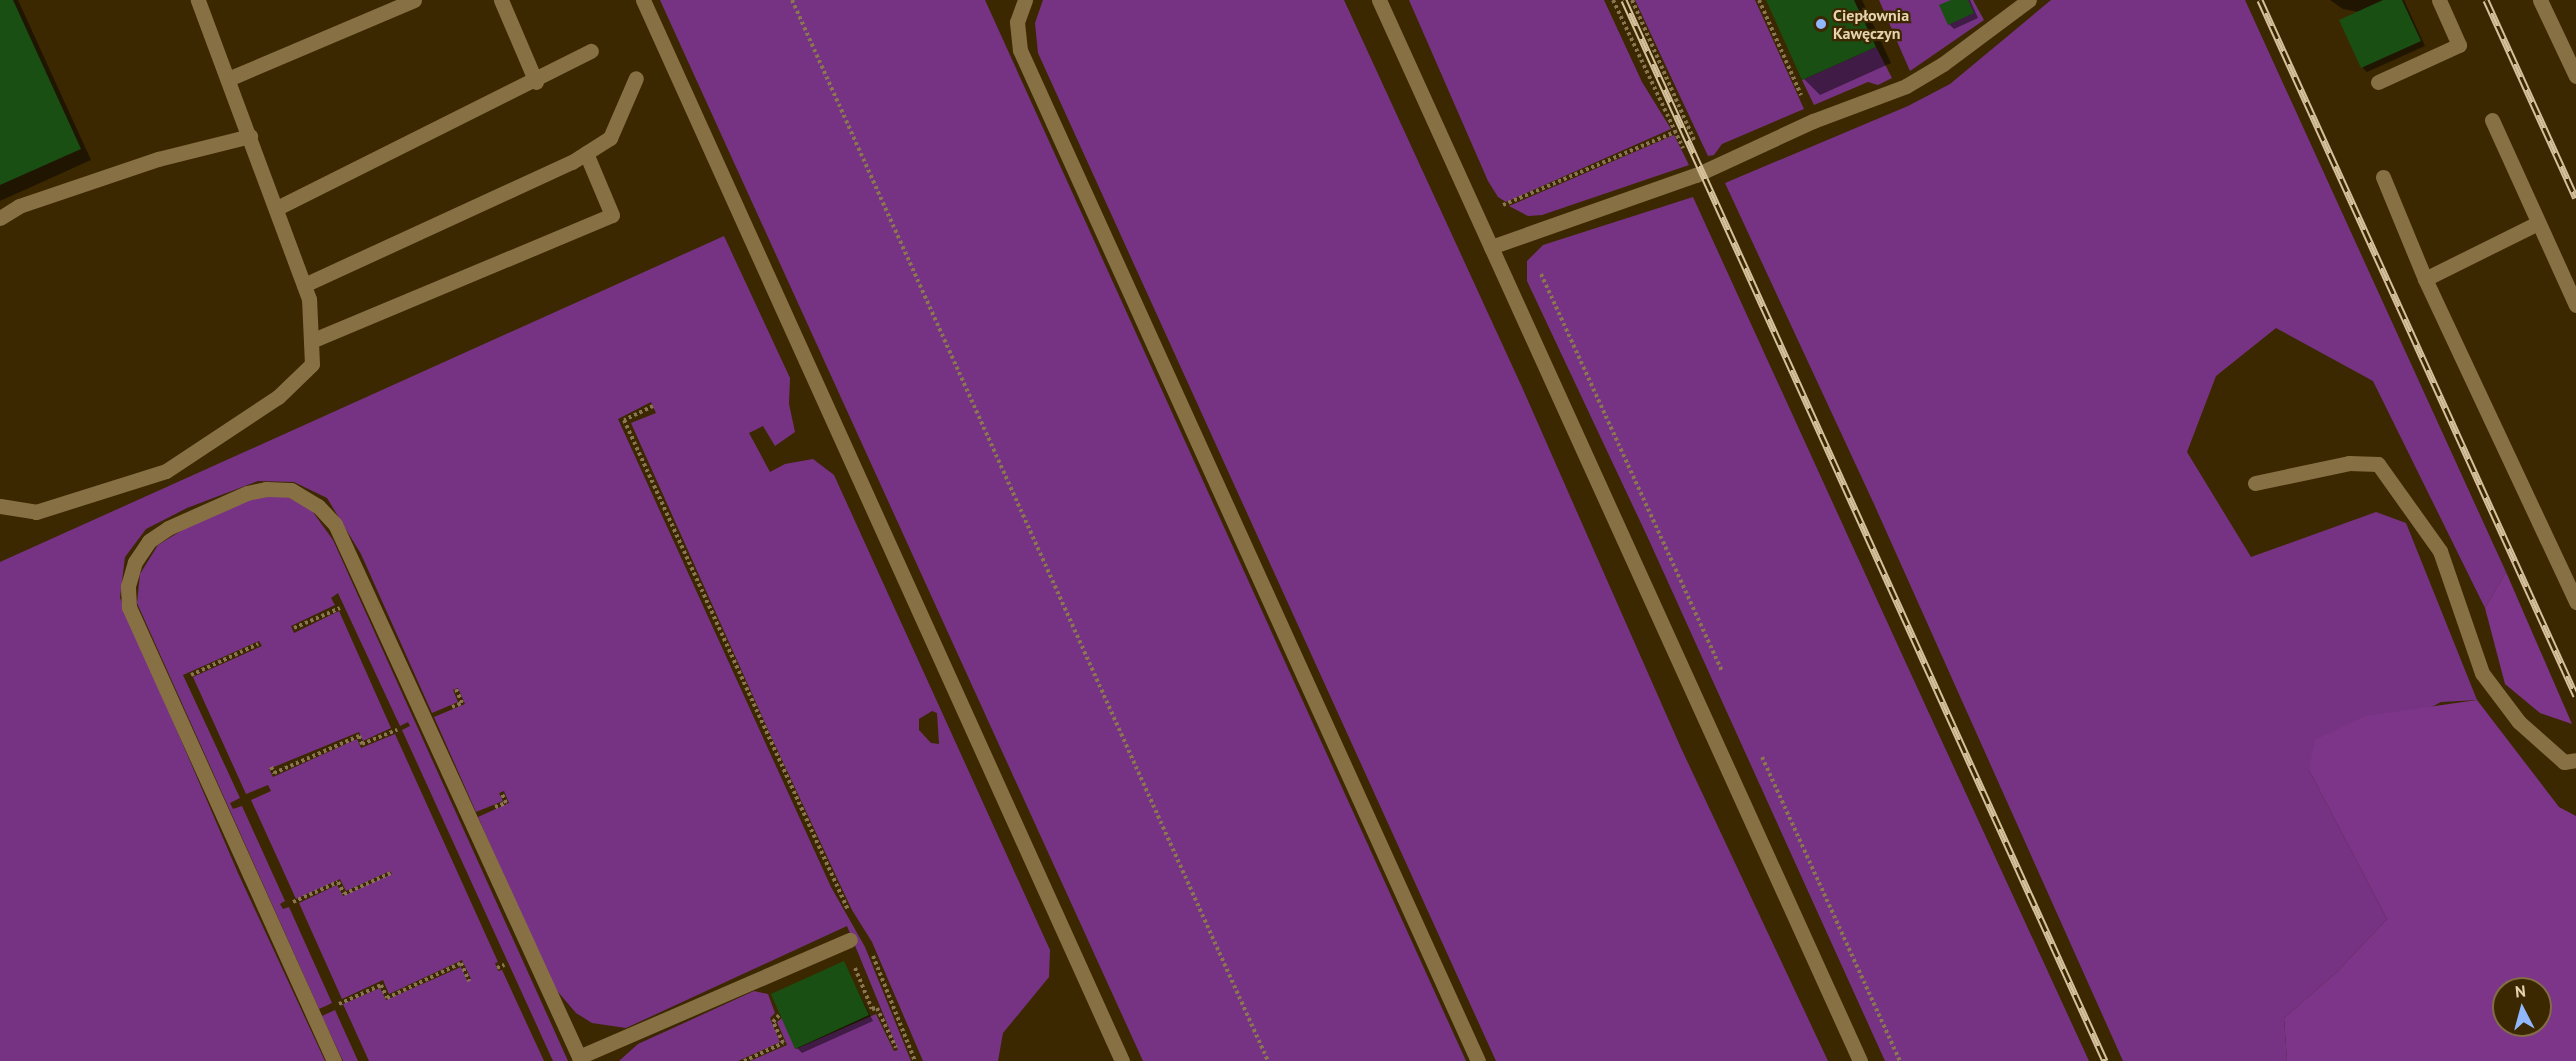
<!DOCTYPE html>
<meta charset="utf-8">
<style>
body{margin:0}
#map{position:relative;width:2576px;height:1061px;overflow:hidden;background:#3c2800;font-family:"PT Sans",sans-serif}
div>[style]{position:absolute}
.green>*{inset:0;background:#773383}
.forest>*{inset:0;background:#7d358a}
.shadow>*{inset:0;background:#0007}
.building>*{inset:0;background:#1a4f13}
.path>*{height:4px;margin-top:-2px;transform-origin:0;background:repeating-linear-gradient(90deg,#8a7650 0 3px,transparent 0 6px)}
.minor>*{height:15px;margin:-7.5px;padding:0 7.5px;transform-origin:7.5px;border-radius:7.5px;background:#887045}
.rail>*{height:7px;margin-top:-3.5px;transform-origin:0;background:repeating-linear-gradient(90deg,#3c2800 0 14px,#d6c19d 0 28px);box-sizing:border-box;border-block:2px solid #d6c19d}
.dots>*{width:16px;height:16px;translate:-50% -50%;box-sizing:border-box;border:3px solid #3c2800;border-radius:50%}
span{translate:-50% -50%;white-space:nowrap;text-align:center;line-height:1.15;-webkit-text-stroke:4.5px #3c2800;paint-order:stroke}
.poi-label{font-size:16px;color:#e8d3af;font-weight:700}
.left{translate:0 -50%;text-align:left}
.north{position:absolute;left:2492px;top:977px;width:60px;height:60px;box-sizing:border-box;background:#3c2800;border:2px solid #816c46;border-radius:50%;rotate:354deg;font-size:16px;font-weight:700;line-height:24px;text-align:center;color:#e8d3af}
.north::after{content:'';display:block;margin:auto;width:21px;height:27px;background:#91b8fd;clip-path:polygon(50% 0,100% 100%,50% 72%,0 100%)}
</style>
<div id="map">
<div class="green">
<div style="clip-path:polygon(660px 0,985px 0,1466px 1061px,1143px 1061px)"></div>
<div style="clip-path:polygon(1043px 0,1344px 0,1521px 385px,1681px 748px,1828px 1061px,1496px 1061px,1038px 53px,1035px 23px)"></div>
<div style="clip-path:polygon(1409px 0,1604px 0,1642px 82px,1671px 129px,1506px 202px,1498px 197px,1488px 181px)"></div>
<div style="clip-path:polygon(1635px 0,1755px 0,1804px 109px,1722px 144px,1714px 155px,1708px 156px)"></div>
<div style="clip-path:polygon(1879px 0,1973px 0,1984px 20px,1910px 71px)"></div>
<div style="clip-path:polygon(2051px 0,2245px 0,2506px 572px,2485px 608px,2373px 381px,2276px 328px,2216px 376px,2187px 452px,2251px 557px,2376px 512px,2406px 523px,2477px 700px,2441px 702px,2309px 770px,2387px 919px,2337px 972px,2284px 1018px,2287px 1061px,2123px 1061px,1874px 504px,1725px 183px,1908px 106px,1950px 84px)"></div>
<div style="clip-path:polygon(1876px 47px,1892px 78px,1878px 85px,1868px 82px,1814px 105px,1802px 80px)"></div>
<div style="clip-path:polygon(1674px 135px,1689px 165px,1542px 215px,1528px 216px,1509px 206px)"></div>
<div style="clip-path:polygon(1693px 197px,1905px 661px,2089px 1061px,1885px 1061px,1648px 538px,1527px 281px,1527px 261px,1543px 245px)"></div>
<div style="clip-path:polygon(evenodd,724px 236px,790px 378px,789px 404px,795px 432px,775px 446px,763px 426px,749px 433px,770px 472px,785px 464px,813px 459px,834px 475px,1050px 950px,1049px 977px,1003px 1033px,998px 1061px,923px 1061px,872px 942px,852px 910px,770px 734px,631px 423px,656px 413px,651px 402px,618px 419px,831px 887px,865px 947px,911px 1061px,750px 1061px,787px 1045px,777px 1022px,782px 1018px,796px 1049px,876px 1014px,894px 1051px,898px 1050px,847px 926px,626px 1028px,592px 1023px,576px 1013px,552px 985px,478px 817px,509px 803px,504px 791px,499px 793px,503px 801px,476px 812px,434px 717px,465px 704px,458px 688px,453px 690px,458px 702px,432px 713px,361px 554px,327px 498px,294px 482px,258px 481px,187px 508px,146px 529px,125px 557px,120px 598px,238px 873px,325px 1061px,0 1061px,0 562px,724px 236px,932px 711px,937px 713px,939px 744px,931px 743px,919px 730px,919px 719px,932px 711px)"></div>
<div style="clip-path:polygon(255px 497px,287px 497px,310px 508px,333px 540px,568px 1061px,553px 1061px,402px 730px,410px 726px,408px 722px,400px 726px,338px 593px,331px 598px,335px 605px,291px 626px,294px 633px,339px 611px,391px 728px,363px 741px,359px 732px,269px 769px,273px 777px,357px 739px,361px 748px,395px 734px,498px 962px,495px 963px,498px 971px,502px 970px,544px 1061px,369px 1061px,343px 1004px,380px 988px,386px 1000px,461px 967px,467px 980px,471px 979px,462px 960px,389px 994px,383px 980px,342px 999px,299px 903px,337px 885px,343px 896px,392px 874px,390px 871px,346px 891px,340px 879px,296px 899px,251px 800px,271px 791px,268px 785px,246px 794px,193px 677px,262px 646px,259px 641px,183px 675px,240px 798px,230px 803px,233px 809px,242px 806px,285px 901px,280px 904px,283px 909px,289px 907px,332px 1003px,319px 1009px,137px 603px,140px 574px,158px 545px,197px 521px)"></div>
<div style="clip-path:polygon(754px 991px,768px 994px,775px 1013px,770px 1018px,780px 1042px,738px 1061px,619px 1061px,638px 1044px)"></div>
<div style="clip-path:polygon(335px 1010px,358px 1061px,343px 1061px,322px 1016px)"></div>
</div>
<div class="forest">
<div style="clip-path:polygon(2506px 572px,2572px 724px,2540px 713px,2505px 684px,2485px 608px)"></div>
<div style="clip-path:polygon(evenodd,2477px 700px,2559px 807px,2576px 816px,2576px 1061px,2287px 1061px,2284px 1018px,2337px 972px,2387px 919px,2309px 770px,2315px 740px,2365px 716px,2477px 700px,2504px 989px,2540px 989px,2540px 1025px,2504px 1025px,2504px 989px)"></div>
</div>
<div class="shadow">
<div style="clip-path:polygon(0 0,18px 0,91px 160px,0 201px)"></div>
<div style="clip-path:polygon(1768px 0,1862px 0,1891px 63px,1820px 95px,1804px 79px)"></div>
<div style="clip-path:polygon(1954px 0,1970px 0,1978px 18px,1954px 29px,1949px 24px)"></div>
<div style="clip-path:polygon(2330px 0,2404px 0,2425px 46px,2367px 72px,2362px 67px,2359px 12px,2343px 9px)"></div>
<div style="clip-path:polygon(844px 963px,873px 1021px,802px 1053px,797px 1048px)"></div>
</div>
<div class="building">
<div style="clip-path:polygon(0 0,13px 0,81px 149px,0 185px)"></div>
<div style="clip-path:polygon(1766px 0,1854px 0,1876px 47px,1802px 80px)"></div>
<div style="clip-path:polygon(1951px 0,1968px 0,1974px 13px,1948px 25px,1939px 5px)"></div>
<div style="clip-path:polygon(2383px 0,2402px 0,2421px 41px,2361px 68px,2339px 20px)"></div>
<div style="clip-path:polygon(844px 961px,869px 1015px,795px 1049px,771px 994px)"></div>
</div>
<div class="path">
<div style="left:792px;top:0;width:1163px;rotate:65.84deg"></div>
<div style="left:1613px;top:0;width:164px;rotate:64.7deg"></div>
<div style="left:1632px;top:0;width:155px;rotate:66.1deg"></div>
<div style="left:1759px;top:0;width:104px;rotate:66.1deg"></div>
<div style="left:1503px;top:205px;width:187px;rotate:-23deg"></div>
<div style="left:1541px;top:274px;width:436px;rotate:65.5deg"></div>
<div style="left:653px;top:406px;width:32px;rotate:154deg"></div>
<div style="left:624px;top:420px;width:539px;rotate:65.43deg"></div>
<div style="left:294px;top:628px;width:50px;rotate:-23.5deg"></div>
<div style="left:191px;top:675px;width:74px;rotate:-24.8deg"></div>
<div style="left:452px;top:707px;width:11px;rotate:-22deg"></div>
<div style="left:462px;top:703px;width:15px;rotate:-113deg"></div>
<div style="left:1762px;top:757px;width:334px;rotate:65.6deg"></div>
<div style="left:271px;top:767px;width:7px;rotate:63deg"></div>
<div style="left:274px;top:773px;width:93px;rotate:-23.5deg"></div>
<div style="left:359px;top:736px;width:9px;rotate:69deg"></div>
<div style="left:362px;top:744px;width:38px;rotate:-22deg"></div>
<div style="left:495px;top:807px;width:12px;rotate:-20deg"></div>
<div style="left:506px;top:803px;width:12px;rotate:-114deg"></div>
<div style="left:293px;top:902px;width:49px;rotate:-24deg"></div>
<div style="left:338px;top:882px;width:13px;rotate:63deg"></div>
<div style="left:344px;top:894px;width:51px;rotate:-24.1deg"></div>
<div style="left:873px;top:956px;width:113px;rotate:68.2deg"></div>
<div style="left:497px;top:968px;width:8px;rotate:-23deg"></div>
<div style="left:855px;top:968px;width:44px;rotate:67.5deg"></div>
<div style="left:872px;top:1009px;width:5px;rotate:-11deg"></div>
<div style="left:877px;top:1008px;width:44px;rotate:64.6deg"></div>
<div style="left:339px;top:1004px;width:46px;rotate:-24.3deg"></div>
<div style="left:381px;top:985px;width:14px;rotate:65deg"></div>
<div style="left:387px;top:998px;width:82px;rotate:-25.3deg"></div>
<div style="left:461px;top:963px;width:20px;rotate:66deg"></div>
<div style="left:744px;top:1061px;width:43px;rotate:-24.8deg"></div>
<div style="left:783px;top:1043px;width:23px;rotate:-115deg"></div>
<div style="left:773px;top:1022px;width:11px;rotate:-49deg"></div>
</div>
<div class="minor">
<div style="left:501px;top:0;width:89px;rotate:66.9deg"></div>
<div style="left:643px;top:0;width:1164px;rotate:65.7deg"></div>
<div style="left:1025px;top:0;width:23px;rotate:110deg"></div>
<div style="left:1017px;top:22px;width:28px;rotate:84deg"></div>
<div style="left:1020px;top:50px;width:1110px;rotate:65.63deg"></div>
<div style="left:1379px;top:0;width:1165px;rotate:65.61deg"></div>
<div style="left:2540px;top:0;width:84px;rotate:64.7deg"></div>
<div style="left:228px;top:79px;width:202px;rotate:-23deg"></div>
<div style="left:2378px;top:82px;width:89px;rotate:-24.6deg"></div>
<div style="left:2459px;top:45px;width:49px;rotate:-114deg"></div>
<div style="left:2492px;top:120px;width:203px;rotate:65.6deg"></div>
<div style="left:2383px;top:177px;width:110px;rotate:67.6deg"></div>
<div style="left:2425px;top:279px;width:357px;rotate:64.9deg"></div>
<div style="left:277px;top:208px;width:351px;rotate:-26.6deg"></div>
<div style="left:0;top:218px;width:22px;rotate:-32deg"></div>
<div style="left:19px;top:206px;width:147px;rotate:-18.7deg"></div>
<div style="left:158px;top:159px;width:95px;rotate:-14deg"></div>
<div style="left:1491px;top:247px;width:217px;rotate:-19.4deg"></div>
<div style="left:1696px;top:175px;width:129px;rotate:-24.8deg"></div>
<div style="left:1813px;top:121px;width:99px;rotate:-20.6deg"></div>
<div style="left:1906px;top:86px;width:43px;rotate:-30.7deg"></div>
<div style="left:1943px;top:64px;width:107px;rotate:-36.7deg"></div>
<div style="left:2425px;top:279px;width:126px;rotate:-26.4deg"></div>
<div style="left:304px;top:285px;width:295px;rotate:-24.7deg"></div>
<div style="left:572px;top:162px;width:45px;rotate:-32.3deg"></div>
<div style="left:610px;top:138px;width:65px;rotate:-66.6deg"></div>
<div style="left:311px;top:341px;width:326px;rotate:-22.7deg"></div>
<div style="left:612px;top:215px;width:67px;rotate:-112.8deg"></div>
<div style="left:2255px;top:483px;width:96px;rotate:-12deg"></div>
<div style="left:2349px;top:463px;width:29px;rotate:2deg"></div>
<div style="left:2378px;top:464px;width:107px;rotate:54.5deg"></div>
<div style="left:2440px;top:551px;width:129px;rotate:71deg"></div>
<div style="left:2482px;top:673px;width:61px;rotate:52.9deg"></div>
<div style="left:2519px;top:722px;width:60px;rotate:41.6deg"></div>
<div style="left:2564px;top:762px;width:12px;rotate:-9deg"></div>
<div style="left:0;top:506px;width:36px;rotate:9deg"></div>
<div style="left:36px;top:512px;width:136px;rotate:-17.5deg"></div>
<div style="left:166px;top:471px;width:134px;rotate:-33.5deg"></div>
<div style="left:278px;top:397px;width:47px;rotate:-44.1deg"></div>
<div style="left:312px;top:364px;width:65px;rotate:-92.6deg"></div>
<div style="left:309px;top:299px;width:319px;rotate:-110.4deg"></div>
<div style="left:579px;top:1057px;width:295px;rotate:-23.4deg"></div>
<div style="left:334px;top:1061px;width:498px;rotate:-114.3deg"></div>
<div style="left:129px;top:607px;width:21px;rotate:-93deg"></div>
<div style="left:128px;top:586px;width:25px;rotate:-74deg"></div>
<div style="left:135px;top:562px;width:25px;rotate:-56deg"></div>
<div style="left:149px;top:541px;width:23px;rotate:-34deg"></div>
<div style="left:168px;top:528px;width:86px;rotate:-23.9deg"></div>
<div style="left:247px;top:493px;width:19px;rotate:-12deg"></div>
<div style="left:266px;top:489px;width:25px;rotate:2deg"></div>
<div style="left:291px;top:490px;width:31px;rotate:31deg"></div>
<div style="left:318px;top:506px;width:25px;rotate:47deg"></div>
<div style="left:335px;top:524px;width:591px;rotate:65.39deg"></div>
</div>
<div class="rail">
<div style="left:1624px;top:0;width:1165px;rotate:65.61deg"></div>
<div style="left:2260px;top:0;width:764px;rotate:65.58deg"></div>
<div style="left:2486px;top:0;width:217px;rotate:65.6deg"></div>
</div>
<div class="dots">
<div style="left:1821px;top:24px;background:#91b8fd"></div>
</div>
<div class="poi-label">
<span class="left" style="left:1833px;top:24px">Ciepłownia<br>Kawęczyn</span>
</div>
<div class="north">N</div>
</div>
